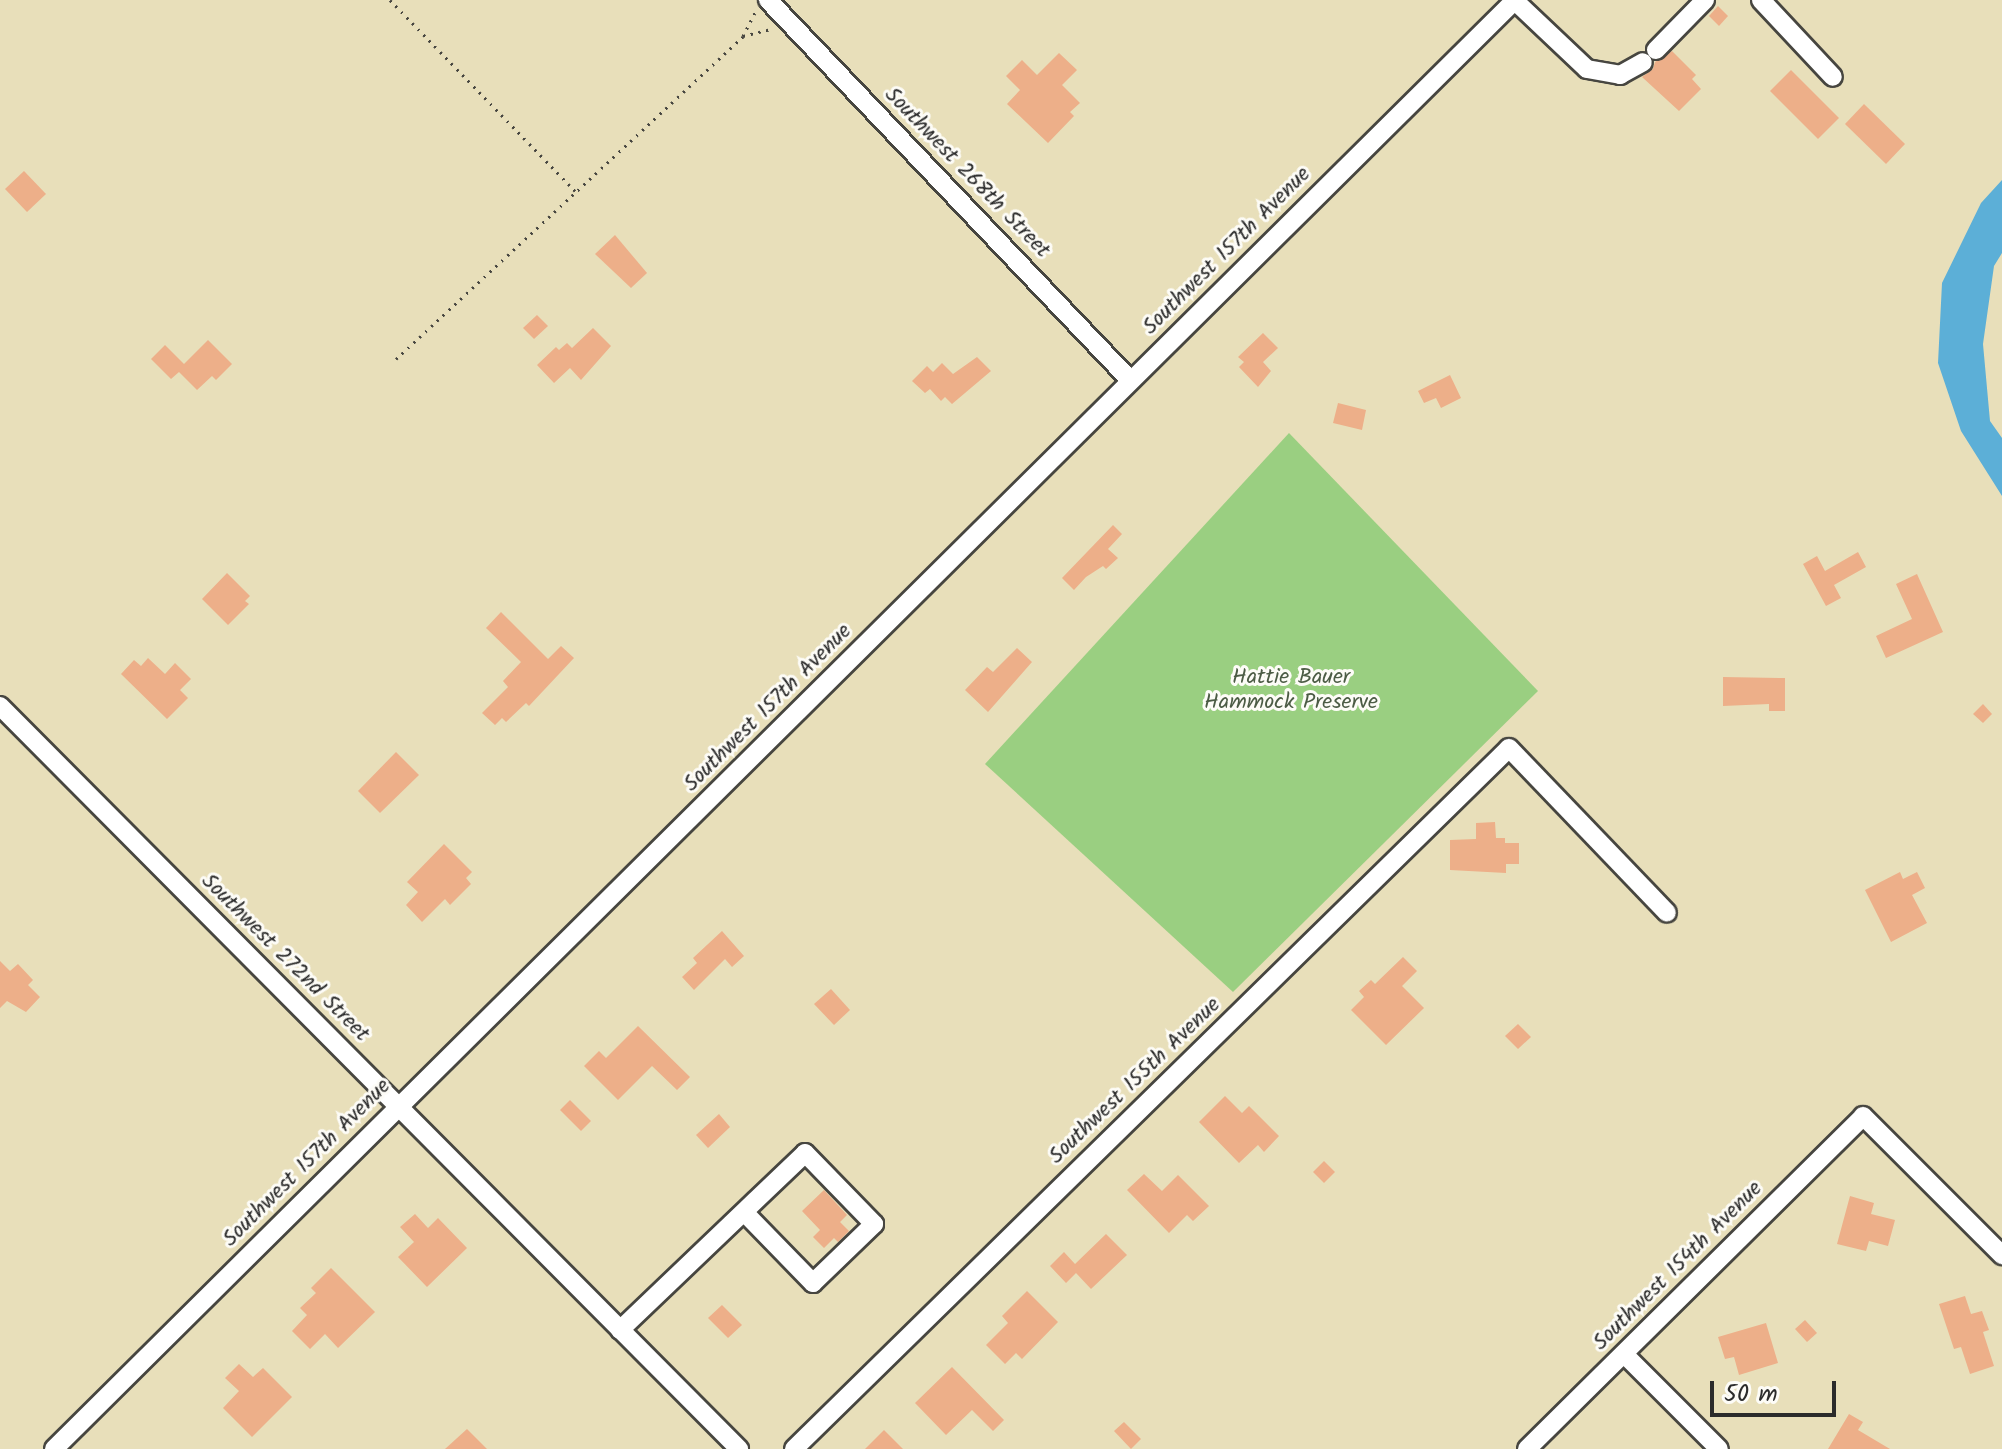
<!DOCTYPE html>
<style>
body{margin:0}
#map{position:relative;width:2002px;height:1449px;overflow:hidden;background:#e8dfba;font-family:Kalam,sans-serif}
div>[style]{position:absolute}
.green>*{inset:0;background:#9acf81}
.water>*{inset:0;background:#5cafd7}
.building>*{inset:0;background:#edaf89}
.path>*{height:3px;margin-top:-1.5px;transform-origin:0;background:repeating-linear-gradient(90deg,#474640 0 2px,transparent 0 8px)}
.roads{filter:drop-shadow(2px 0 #474640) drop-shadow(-2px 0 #474640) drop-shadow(0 2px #474640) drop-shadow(0 -2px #474640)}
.minor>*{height:18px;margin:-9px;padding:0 9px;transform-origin:9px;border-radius:9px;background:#fff}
span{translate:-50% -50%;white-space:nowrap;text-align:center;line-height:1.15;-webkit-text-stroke:6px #fdfcf7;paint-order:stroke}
.street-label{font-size:22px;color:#2b2b2b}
.park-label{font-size:22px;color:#4c5c45}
.scale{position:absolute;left:1710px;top:1381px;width:126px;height:36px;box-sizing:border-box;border:4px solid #2b2b2b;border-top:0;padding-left:10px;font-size:24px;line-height:28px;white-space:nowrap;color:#2b2b2b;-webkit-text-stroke:6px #fdfcf7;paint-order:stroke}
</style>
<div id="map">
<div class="green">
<div style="clip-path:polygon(1289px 433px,1538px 691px,1233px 992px,985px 764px)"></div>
</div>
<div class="water">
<div style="clip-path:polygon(2002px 180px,2002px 253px,1994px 266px,1983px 344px,1990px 421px,2002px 438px,2002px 496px,1961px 431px,1938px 363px,1942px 283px,1981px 203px)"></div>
</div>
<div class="building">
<div style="clip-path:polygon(1718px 6px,1728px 16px,1719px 26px,1709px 16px)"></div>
<div style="clip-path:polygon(1672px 51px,1696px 75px,1692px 79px,1701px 89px,1679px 111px,1642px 77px,1653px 69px,1655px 62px)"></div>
<div style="clip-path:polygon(1059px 53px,1077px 70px,1062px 85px,1080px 103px,1070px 112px,1074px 116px,1048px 143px,1007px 104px,1020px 90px,1006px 76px,1022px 60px,1037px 75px)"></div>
<div style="clip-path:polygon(1791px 70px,1839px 118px,1818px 139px,1770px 91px)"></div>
<div style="clip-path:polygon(1864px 104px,1905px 144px,1886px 164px,1845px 124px)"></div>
<div style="clip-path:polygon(24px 171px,46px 194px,27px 212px,5px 189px)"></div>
<div style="clip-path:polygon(615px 235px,647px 273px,631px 288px,595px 254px)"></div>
<div style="clip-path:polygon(537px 315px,548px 326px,534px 339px,523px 328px)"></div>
<div style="clip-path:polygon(593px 328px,611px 346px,581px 380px,570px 368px,554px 383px,537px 365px,556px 347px,559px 350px,567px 343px,572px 348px)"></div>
<div style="clip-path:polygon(1263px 333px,1278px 348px,1263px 362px,1271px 371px,1258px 387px,1239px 367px,1244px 362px,1238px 357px)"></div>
<div style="clip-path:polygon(208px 340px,232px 364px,216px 380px,212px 376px,197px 390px,179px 372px,171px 379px,151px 359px,165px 345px,184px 364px)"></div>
<div style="clip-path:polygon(977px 357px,991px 371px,952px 404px,945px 397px,941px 401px,930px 389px,925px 393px,912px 381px,927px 366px,933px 372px,942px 363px,953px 374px)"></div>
<div style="clip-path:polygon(1450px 375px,1461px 398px,1441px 408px,1436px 398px,1424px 403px,1418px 391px)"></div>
<div style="clip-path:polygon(1338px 403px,1366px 410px,1362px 430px,1333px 423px)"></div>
<div style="clip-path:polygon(1113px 525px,1122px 534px,1108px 549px,1118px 558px,1106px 569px,1103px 566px,1086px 577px,1074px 590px,1062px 578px)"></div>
<div style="clip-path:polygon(1858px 552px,1866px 567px,1834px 585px,1841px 598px,1826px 606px,1803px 564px,1817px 556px,1825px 571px)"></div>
<div style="clip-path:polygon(227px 573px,250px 596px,245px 601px,249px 604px,228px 625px,202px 599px)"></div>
<div style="clip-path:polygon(1917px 574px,1943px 632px,1886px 658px,1876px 636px,1912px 619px,1896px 584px)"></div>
<div style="clip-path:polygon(501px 612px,548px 659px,561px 646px,574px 658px,529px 706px,526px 703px,506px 722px,502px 718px,495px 725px,482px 713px,508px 687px,503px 681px,521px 662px,486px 628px)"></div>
<div style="clip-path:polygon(1017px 648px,1032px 662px,988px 712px,965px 690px,987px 667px,993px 672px)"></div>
<div style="clip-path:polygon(148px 658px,165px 674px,175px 663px,191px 679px,180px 690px,188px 698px,167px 719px,121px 674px,134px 660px,141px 666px)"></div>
<div style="clip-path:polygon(1723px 677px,1785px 678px,1785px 711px,1769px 711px,1769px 704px,1723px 706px)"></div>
<div style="clip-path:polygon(1983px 704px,1992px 714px,1983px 723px,1973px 714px)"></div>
<div style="clip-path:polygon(396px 752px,419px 775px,380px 813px,358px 791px)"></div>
<div style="clip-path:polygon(1495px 822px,1496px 838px,1505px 838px,1505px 843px,1519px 843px,1519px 864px,1506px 864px,1506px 873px,1450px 870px,1450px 840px,1476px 839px,1476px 823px)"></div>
<div style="clip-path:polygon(444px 844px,472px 872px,466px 878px,471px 884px,450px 905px,445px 899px,422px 922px,406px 905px,418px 892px,407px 882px)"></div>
<div style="clip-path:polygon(1900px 872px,1903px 879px,1917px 872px,1925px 888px,1912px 895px,1927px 923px,1891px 942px,1865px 890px)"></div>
<div style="clip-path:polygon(722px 931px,744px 956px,732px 967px,725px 959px,694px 990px,682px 977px,697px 963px,693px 958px)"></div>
<div style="clip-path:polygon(1403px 957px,1417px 971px,1402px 986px,1424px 1008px,1386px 1045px,1351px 1010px,1364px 997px,1359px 991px,1371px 980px,1375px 984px)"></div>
<div style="clip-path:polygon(0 961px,10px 971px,18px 964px,33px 980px,28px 985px,40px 997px,26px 1012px,7px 1001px,0 1008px)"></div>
<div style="clip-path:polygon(831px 989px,850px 1010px,834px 1025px,814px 1004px)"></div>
<div style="clip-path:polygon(1518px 1024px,1531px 1037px,1518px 1049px,1505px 1036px)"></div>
<div style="clip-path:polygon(638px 1026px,690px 1077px,677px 1090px,652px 1066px,618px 1100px,584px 1066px,599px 1051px,606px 1058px)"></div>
<div style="clip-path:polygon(1225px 1096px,1242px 1113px,1249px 1106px,1279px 1136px,1264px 1152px,1258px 1145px,1239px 1163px,1199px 1122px)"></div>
<div style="clip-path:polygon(570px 1100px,591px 1121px,581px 1131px,560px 1110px)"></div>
<div style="clip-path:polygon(719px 1114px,730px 1127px,708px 1148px,696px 1135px)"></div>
<div style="clip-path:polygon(1324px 1161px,1335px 1172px,1324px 1183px,1313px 1172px)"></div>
<div style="clip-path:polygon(1144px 1174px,1162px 1191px,1178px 1175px,1209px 1206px,1193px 1221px,1187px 1215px,1169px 1233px,1127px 1190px)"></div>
<div style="clip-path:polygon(824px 1190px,847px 1215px,840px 1222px,849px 1231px,838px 1242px,834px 1238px,824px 1248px,813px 1237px,820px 1230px,802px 1211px)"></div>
<div style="clip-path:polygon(1850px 1196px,1874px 1203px,1871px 1214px,1895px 1220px,1888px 1246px,1869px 1241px,1866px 1251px,1837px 1244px)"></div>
<div style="clip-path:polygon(415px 1214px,428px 1228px,438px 1218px,467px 1248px,427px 1287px,398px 1257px,414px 1242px,400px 1227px)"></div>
<div style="clip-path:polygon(1106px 1234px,1127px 1255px,1091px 1289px,1076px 1273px,1066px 1283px,1050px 1266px,1064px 1252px,1075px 1264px)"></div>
<div style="clip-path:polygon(331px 1268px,375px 1312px,338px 1348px,325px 1334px,310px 1349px,292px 1331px,307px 1315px,300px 1308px,316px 1293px,311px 1288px)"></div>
<div style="clip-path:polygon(1027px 1291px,1058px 1322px,1022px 1359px,1016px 1353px,1005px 1364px,986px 1345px,1008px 1323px,1002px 1316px)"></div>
<div style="clip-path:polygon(1965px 1296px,1971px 1314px,1982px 1311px,1989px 1330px,1983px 1332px,1994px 1366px,1970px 1374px,1961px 1347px,1954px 1349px,1939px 1304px)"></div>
<div style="clip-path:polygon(722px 1305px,742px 1325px,728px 1338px,708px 1318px)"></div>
<div style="clip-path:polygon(1805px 1320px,1817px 1333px,1807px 1342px,1795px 1329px)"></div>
<div style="clip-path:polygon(1766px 1323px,1778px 1363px,1739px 1375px,1734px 1357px,1725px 1359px,1718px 1337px)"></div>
<div style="clip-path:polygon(239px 1364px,253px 1377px,263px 1368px,292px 1397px,252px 1437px,223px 1408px,239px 1391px,225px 1378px)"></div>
<div style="clip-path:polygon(952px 1367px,1004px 1420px,993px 1431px,972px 1410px,946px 1435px,915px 1403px)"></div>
<div style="clip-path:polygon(1849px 1414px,1863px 1422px,1858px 1430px,1890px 1449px,1828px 1449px)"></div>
<div style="clip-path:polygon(1124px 1422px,1141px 1439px,1131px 1449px,1114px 1431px)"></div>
<div style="clip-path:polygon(467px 1429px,487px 1449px,445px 1449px)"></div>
<div style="clip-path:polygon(884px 1430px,903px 1449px,865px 1449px)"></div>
</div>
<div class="path">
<div style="left:390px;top:0;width:266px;rotate:45.9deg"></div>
<div style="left:743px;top:36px;width:28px;rotate:-63deg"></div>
<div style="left:396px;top:359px;width:474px;rotate:-42.9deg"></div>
<div style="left:743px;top:36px;width:30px;rotate:-14deg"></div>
</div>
<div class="roads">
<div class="minor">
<div style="left:768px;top:0;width:525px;rotate:46.39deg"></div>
<div style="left:1514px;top:0;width:100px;rotate:43.4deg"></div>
<div style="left:1587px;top:69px;width:34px;rotate:10deg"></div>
<div style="left:1620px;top:75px;width:26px;rotate:-29deg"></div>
<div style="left:1761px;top:0;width:105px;rotate:46.9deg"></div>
<div style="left:1656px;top:50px;width:70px;rotate:-45.6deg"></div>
<div style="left:0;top:706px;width:1048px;rotate:45.15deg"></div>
<div style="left:620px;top:1330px;width:256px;rotate:-43.7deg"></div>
<div style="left:805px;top:1153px;width:99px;rotate:45.8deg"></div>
<div style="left:874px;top:1224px;width:85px;rotate:136deg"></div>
<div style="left:813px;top:1283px;width:98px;rotate:-134.2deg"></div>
<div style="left:1624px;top:1354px;width:134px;rotate:45deg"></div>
<div style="left:54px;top:1449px;width:2058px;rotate:-44.76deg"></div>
<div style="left:794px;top:1449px;width:1001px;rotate:-44.43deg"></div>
<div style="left:1509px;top:748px;width:228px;rotate:46.2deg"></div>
<div style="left:1527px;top:1449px;width:473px;rotate:-44.7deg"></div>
<div style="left:1863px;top:1116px;width:197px;rotate:45deg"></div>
</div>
</div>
<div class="street-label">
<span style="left:967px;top:173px;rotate:46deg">Southwest 268th Street</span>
<span style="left:1227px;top:251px;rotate:-45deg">Southwest 157th Avenue</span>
<span style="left:768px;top:708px;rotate:-45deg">Southwest 157th Avenue</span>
<span style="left:285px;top:958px;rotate:45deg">Southwest 272nd Street</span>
<span style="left:1135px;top:1081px;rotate:-44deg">Southwest 155th Avenue</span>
<span style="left:307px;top:1163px;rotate:-45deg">Southwest 157th Avenue</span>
<span style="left:1678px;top:1266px;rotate:-45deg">Southwest 154th Avenue</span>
</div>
<div class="park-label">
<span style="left:1291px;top:690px">Hattie Bauer<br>Hammock Preserve</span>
</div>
<div class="scale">50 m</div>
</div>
